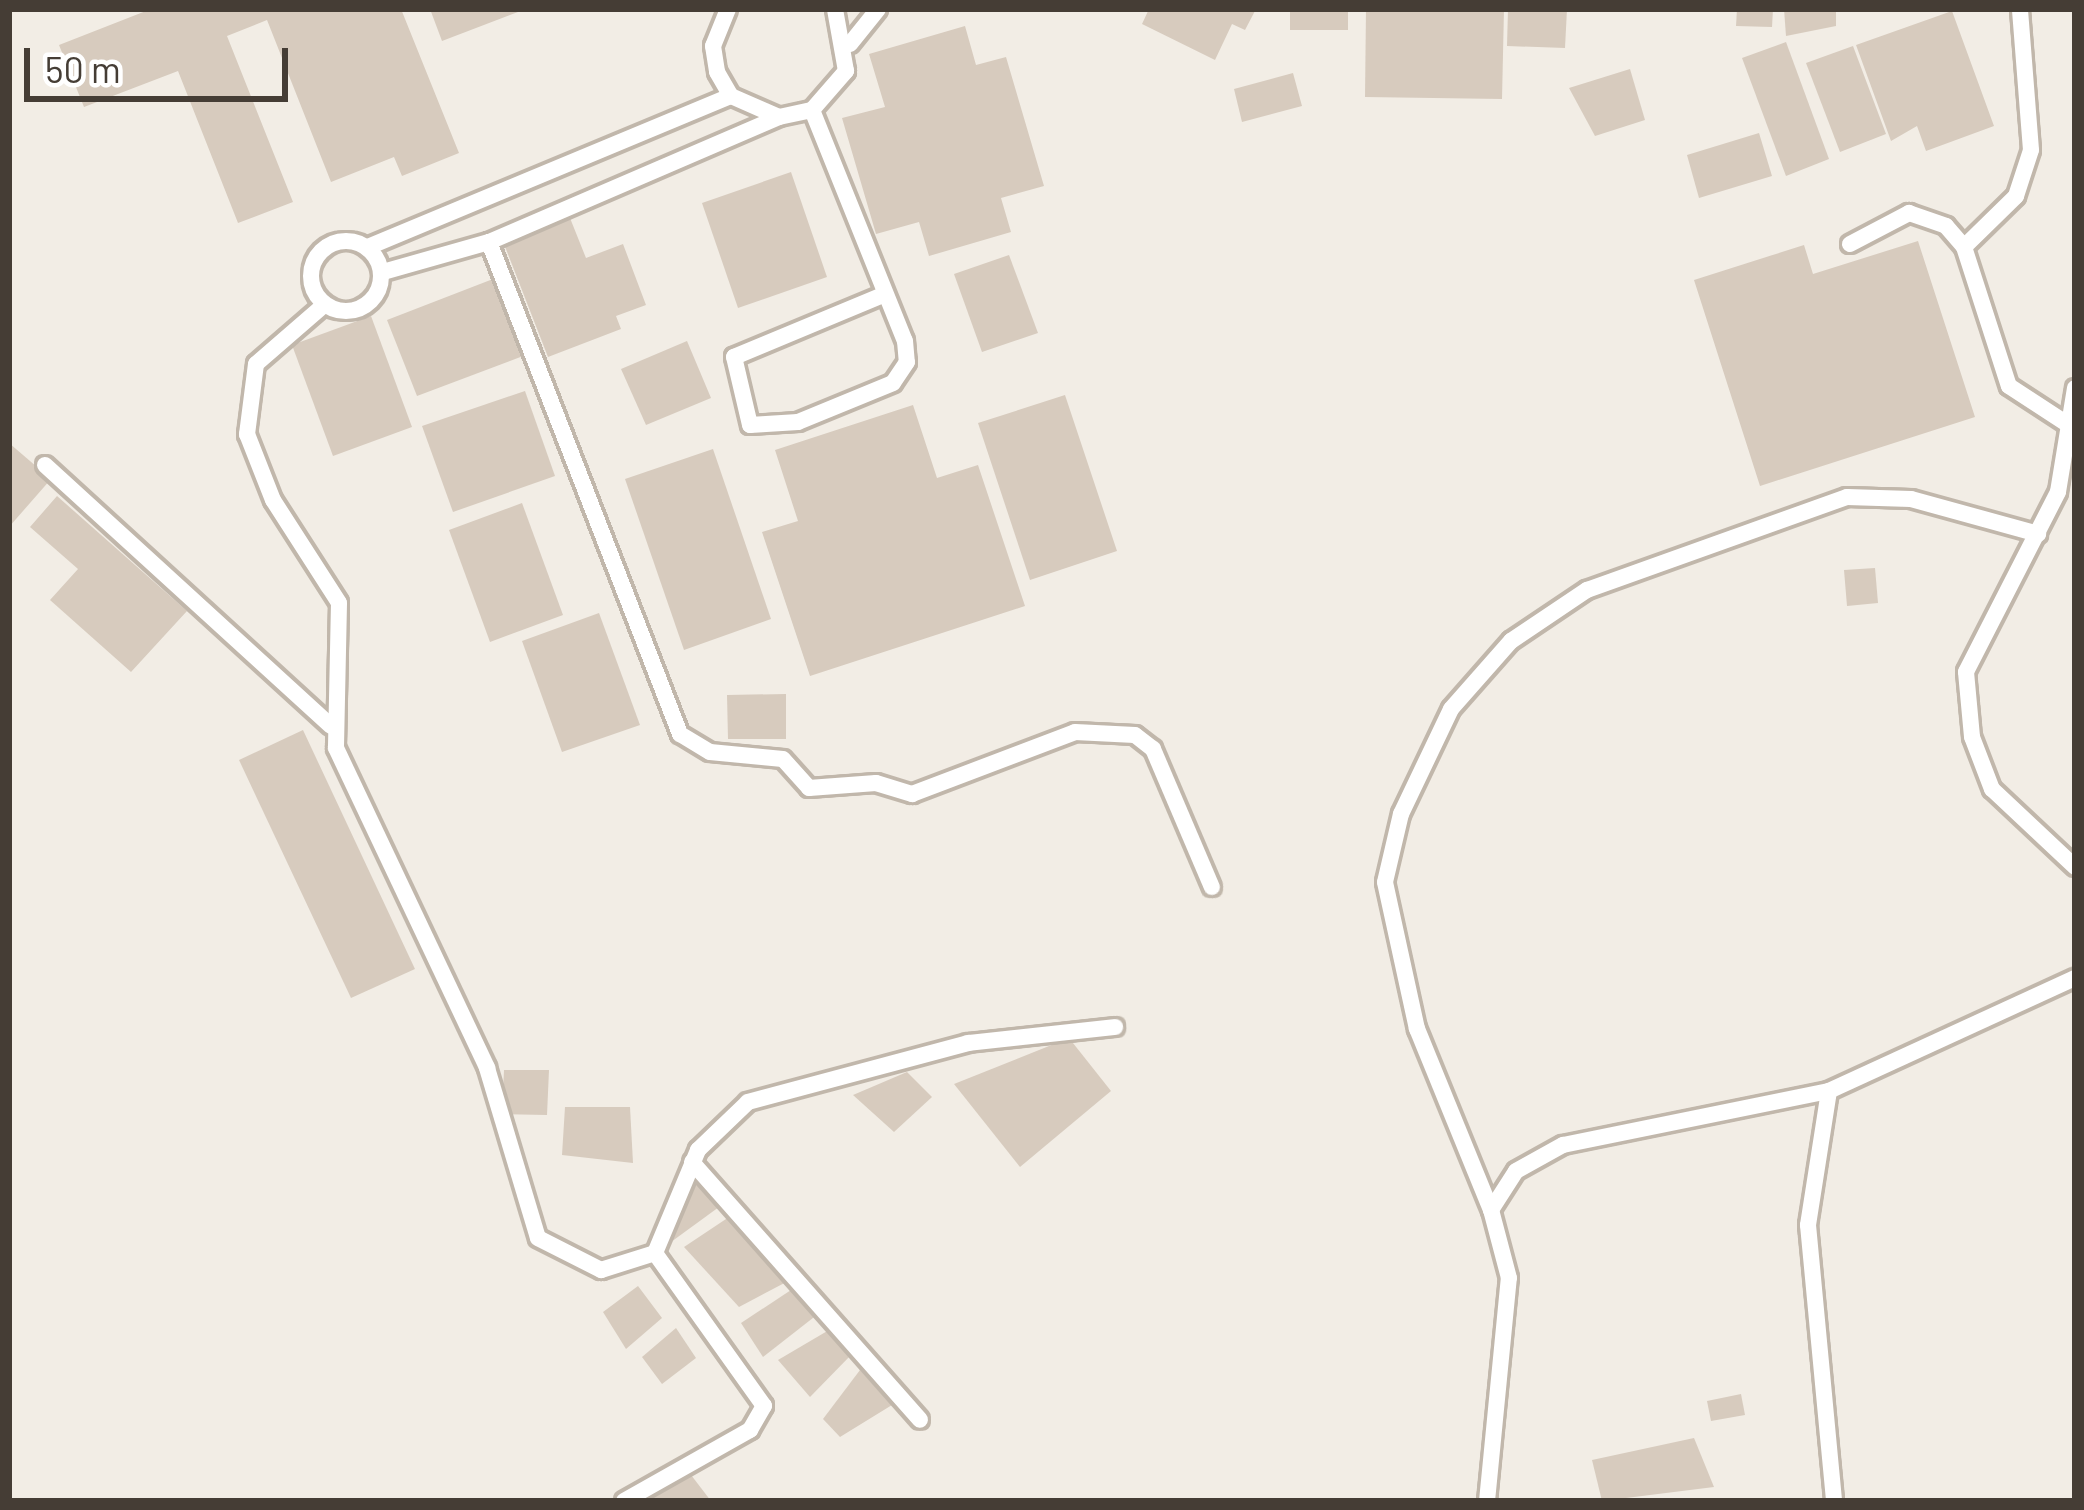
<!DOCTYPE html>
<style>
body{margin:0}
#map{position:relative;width:2084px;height:1510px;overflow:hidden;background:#f2ede5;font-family:Barlow,sans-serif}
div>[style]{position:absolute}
.building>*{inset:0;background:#d7cbbe}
.roads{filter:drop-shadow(3px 0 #c1b7ab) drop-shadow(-3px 0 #c1b7ab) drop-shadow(0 3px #c1b7ab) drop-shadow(0 -3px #c1b7ab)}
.lane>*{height:16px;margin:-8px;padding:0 8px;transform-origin:8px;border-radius:8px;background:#fff}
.lane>.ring{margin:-8px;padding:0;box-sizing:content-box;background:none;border:16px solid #fff;border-radius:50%}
span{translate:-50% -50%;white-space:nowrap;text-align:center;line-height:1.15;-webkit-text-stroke:9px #fff;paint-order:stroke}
.frame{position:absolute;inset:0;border:12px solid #453d35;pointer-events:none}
.scale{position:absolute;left:24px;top:48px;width:264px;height:54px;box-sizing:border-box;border:6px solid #453d35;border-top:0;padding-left:15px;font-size:36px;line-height:42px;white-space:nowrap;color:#453d35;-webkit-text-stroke:9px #fff;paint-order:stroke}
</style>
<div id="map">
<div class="building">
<div style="clip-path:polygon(151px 9px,401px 9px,459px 153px,402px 176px,394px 157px,331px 182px,267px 20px,227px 36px,293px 202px,238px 223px,178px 71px,84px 107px,59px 45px)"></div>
<div style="clip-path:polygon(430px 9px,526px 9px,442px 41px)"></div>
<div style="clip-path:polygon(1149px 9px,1256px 9px,1245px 30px,1232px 24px,1215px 60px,1142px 24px)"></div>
<div style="clip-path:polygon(1290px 9px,1348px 9px,1348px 30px,1290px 30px)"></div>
<div style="clip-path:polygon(1366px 9px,1504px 9px,1502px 99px,1365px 97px)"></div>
<div style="clip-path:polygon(1508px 9px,1567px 9px,1565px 48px,1507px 46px)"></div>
<div style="clip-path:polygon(1737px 9px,1773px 9px,1772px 27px,1736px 26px)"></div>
<div style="clip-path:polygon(1784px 9px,1836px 9px,1836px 26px,1786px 36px)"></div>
<div style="clip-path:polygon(1952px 11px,1994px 126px,1926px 151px,1917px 126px,1891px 141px,1856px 45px)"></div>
<div style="clip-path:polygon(965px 26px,976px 65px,1006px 57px,1044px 186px,1001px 198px,1011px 232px,929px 256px,919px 222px,876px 234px,842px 118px,885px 107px,869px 54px)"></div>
<div style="clip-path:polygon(1786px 42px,1829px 159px,1786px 176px,1742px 58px)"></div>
<div style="clip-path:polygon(1853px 46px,1886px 134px,1840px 152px,1806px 63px)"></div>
<div style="clip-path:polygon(1630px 69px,1645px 120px,1595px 136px,1569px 88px)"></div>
<div style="clip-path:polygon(1293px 73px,1302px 106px,1242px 122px,1234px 89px)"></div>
<div style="clip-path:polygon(1759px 133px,1772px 176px,1699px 198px,1687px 155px)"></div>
<div style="clip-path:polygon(791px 172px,827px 277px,738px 308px,702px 203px)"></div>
<div style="clip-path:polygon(570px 218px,586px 258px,623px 244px,646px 305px,616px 316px,621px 329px,548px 357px,504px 244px)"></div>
<div style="clip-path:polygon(1918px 241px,1975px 417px,1760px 486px,1694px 280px,1804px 245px,1813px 274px)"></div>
<div style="clip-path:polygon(1009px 255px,1038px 333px,982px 352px,954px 274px)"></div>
<div style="clip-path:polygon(493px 279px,523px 356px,417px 396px,387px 320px)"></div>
<div style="clip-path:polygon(371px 316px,412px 427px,333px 456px,292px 345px)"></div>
<div style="clip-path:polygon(687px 341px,711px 398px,646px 425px,621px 369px)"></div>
<div style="clip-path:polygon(525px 391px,555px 476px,453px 512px,422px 426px)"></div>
<div style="clip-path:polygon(1065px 395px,1117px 551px,1030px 580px,978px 423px)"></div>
<div style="clip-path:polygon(913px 405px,937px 478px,978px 465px,1025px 606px,810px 676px,762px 532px,798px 521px,775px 450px)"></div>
<div style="clip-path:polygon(9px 443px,51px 479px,9px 527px)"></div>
<div style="clip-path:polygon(713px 449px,771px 619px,684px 650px,625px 479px)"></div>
<div style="clip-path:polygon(57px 496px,187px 611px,131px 672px,50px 600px,78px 569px,30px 527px)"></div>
<div style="clip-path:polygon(522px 503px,563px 615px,490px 642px,449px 530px)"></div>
<div style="clip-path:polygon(1875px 568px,1878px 603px,1847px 606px,1844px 570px)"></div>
<div style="clip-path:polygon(599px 613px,640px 725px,562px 752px,522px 641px)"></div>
<div style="clip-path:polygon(786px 694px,786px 739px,728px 739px,727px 695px)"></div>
<div style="clip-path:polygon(303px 730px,415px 969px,351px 998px,239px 760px)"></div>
<div style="clip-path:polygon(1069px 1038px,1111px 1091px,1020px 1167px,954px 1084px)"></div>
<div style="clip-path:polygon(504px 1070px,549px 1070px,547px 1115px,502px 1114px)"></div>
<div style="clip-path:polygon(907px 1072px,932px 1097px,894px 1132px,853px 1095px)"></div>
<div style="clip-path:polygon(565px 1107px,630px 1107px,633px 1163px,562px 1155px)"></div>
<div style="clip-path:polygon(694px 1178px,719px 1207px,671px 1242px,673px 1212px)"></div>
<div style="clip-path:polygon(735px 1213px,794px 1278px,739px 1307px,684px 1247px)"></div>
<div style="clip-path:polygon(638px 1286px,662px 1318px,626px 1349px,603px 1312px)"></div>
<div style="clip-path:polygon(794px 1288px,818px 1314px,763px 1357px,741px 1323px)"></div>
<div style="clip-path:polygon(676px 1328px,696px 1358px,662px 1384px,642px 1357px)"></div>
<div style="clip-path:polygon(829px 1330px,852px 1354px,810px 1397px,778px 1360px)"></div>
<div style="clip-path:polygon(860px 1370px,892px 1405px,840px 1437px,823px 1419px)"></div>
<div style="clip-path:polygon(1741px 1394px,1745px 1415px,1711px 1421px,1707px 1401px)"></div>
<div style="clip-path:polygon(1694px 1438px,1714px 1487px,1602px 1501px,1592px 1460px)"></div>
<div style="clip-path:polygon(688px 1471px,711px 1501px,649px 1501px)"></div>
</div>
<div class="roads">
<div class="lane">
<div style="left:728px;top:9px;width:40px;rotate:112deg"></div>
<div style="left:713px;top:46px;width:26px;rotate:81deg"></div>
<div style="left:717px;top:72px;width:28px;rotate:60deg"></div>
<div style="left:731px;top:96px;width:52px;rotate:23.6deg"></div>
<div style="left:779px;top:117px;width:34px;rotate:-12deg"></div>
<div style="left:812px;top:110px;width:52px;rotate:-48.9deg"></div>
<div style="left:846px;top:71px;width:63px;rotate:-100.1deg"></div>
<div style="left:850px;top:44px;width:45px;rotate:-51.3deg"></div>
<div style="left:812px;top:110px;width:249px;rotate:68.1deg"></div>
<div style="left:905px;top:341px;width:21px;rotate:85deg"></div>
<div style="left:907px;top:362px;width:25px;rotate:124deg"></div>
<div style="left:893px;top:383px;width:103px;rotate:157.7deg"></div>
<div style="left:798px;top:422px;width:48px;rotate:176.4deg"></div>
<div style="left:750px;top:425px;width:70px;rotate:-103.2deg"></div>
<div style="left:734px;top:357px;width:161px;rotate:-22.6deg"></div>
<div class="ring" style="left:311px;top:241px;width:54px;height:54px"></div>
<div style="left:489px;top:242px;width:528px;rotate:68.78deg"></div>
<div style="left:680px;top:734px;width:35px;rotate:31deg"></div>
<div style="left:710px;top:752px;width:73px;rotate:5.5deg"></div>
<div style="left:783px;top:759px;width:39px;rotate:48deg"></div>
<div style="left:809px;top:788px;width:67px;rotate:-4.3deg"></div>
<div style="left:876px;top:783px;width:38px;rotate:17deg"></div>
<div style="left:912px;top:794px;width:174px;rotate:-20.8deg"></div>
<div style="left:1075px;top:732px;width:60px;rotate:2.9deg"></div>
<div style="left:1135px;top:735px;width:23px;rotate:38deg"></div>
<div style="left:1153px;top:749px;width:150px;rotate:66.9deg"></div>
<div style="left:1850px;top:244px;width:67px;rotate:-27.7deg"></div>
<div style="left:1909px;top:213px;width:39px;rotate:19deg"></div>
<div style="left:1946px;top:226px;width:28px;rotate:49deg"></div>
<div style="left:1964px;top:247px;width:146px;rotate:72.1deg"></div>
<div style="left:2009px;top:386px;width:75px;rotate:33.1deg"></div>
<div style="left:368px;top:247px;width:393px;rotate:-22.6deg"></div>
<div style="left:1964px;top:247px;width:73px;rotate:-44.4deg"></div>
<div style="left:2016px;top:196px;width:48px;rotate:-71.9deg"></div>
<div style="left:2031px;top:150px;width:141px;rotate:-94.5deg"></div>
<div style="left:383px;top:272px;width:110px;rotate:-15.8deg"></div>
<div style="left:489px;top:242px;width:316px;rotate:-23.3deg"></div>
<div style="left:324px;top:305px;width:90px;rotate:139.1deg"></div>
<div style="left:256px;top:364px;width:71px;rotate:97.3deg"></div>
<div style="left:247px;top:434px;width:71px;rotate:68.5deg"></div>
<div style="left:273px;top:500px;width:122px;rotate:57.3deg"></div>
<div style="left:339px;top:603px;width:145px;rotate:91.2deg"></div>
<div style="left:336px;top:748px;width:354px;rotate:64.7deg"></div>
<div style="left:487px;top:1068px;width:177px;rotate:73.3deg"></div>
<div style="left:538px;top:1238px;width:71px;rotate:26.9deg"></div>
<div style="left:601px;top:1270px;width:57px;rotate:-17.5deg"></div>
<div style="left:655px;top:1253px;width:112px;rotate:-67.3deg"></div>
<div style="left:698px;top:1150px;width:69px;rotate:-43.8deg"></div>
<div style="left:748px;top:1102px;width:228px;rotate:-15deg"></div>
<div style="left:968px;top:1043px;width:148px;rotate:-6.2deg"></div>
<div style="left:2075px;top:388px;width:105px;rotate:99.3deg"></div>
<div style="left:2058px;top:492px;width:202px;rotate:117.1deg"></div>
<div style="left:1966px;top:672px;width:65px;rotate:84.7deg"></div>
<div style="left:1972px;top:737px;width:56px;rotate:69deg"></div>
<div style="left:1992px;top:789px;width:114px;rotate:43.2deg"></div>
<div style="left:45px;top:465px;width:387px;rotate:42.4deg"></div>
<div style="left:1829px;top:1091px;width:136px;rotate:98.9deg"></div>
<div style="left:1808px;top:1225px;width:277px;rotate:84.6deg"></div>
<div style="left:692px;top:1162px;width:344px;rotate:48.5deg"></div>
<div style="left:1491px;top:1210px;width:196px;rotate:-112.2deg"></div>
<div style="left:1417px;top:1029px;width:150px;rotate:-102.3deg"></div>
<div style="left:1385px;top:882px;width:70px;rotate:-76.8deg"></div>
<div style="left:1401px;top:814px;width:116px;rotate:-64.5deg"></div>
<div style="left:1451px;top:709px;width:91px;rotate:-48.6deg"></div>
<div style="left:1511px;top:641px;width:92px;rotate:-33.9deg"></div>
<div style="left:1587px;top:590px;width:276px;rotate:-19.7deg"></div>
<div style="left:1847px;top:497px;width:64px;rotate:1.8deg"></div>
<div style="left:1911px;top:499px;width:132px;rotate:15.4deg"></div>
<div style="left:624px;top:1501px;width:145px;rotate:-29.4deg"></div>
<div style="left:750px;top:1430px;width:28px;rotate:-60deg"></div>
<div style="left:764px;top:1406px;width:188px;rotate:-125.5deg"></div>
<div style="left:1487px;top:1501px;width:224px;rotate:-84.4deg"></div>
<div style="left:1509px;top:1278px;width:70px;rotate:-104.8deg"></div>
<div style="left:1491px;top:1210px;width:46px;rotate:-57.3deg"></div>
<div style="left:1516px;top:1171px;width:54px;rotate:-29deg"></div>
<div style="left:1563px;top:1145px;width:271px;rotate:-11.5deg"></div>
<div style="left:1829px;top:1091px;width:271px;rotate:-24.7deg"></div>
</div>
</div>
<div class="frame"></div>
<div class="scale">50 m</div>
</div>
